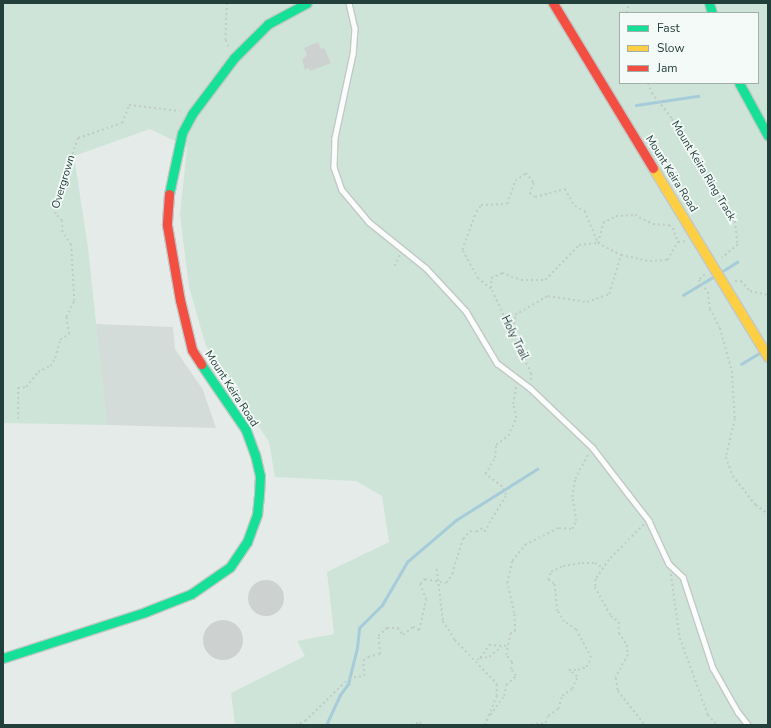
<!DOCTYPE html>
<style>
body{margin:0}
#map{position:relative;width:771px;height:728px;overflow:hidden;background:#e5ebe9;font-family:"Nunito Sans",sans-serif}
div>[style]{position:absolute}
.built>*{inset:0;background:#d3dcd9}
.green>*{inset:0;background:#cee4d8}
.stream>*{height:2.5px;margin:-1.25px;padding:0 1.25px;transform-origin:1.25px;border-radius:1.25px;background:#a6ccda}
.building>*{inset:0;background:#cdd2d1}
.round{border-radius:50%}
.path>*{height:1.5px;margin-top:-0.75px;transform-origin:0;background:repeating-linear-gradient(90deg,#c1cbc9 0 2px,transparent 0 5px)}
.roads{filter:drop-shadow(1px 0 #c2c8c6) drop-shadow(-1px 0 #c2c8c6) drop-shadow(0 1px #c2c8c6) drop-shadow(0 -1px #c2c8c6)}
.lane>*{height:4.5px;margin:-2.25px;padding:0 2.25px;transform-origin:2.25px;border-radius:2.25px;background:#fbfcfc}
.fast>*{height:9px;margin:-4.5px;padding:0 4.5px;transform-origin:4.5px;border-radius:4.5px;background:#16e098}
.slow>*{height:9px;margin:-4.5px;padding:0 4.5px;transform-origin:4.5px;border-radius:4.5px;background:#ffcf43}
.jam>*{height:9px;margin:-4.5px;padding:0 4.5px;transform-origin:4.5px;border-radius:4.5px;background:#f24e42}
span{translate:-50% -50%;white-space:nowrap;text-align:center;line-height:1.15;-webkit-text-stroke:3.5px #f4faf8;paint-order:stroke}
.street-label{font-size:11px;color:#223f3b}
.frame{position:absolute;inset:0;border:4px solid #223f3b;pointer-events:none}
.legend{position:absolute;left:619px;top:12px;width:140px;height:72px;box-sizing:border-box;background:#f4faf8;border:1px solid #a0afac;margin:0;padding:5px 7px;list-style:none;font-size:12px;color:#223f3b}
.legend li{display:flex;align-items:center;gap:8px;height:20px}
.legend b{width:20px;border:1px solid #a0afac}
</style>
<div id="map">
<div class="built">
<div style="clip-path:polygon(96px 324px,173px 327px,175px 349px,203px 390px,216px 428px,107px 425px)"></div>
</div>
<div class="green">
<div style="clip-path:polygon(evenodd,3px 3px,768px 3px,768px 725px,235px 725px,231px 693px,305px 656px,297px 641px,334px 634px,327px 572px,389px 542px,382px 496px,356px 481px,275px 477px,269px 442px,206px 346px,189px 287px,180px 215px,187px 147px,150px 129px,74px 156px,88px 248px,107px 425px,3px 423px,3px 3px,620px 13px,758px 13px,758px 83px,620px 83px,620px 13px)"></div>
</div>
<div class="stream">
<div style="left:636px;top:105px;width:63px;rotate:-8.3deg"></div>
<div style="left:721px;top:272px;width:19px;rotate:-32deg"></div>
<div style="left:683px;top:295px;width:37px;rotate:-31deg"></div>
<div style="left:741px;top:364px;width:23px;rotate:-31deg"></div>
<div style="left:326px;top:725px;width:33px;rotate:-65deg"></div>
<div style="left:340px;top:695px;width:14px;rotate:-54deg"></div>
<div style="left:348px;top:684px;width:37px;rotate:-76deg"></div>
<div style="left:357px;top:648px;width:20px;rotate:-84deg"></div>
<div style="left:359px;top:628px;width:33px;rotate:-45deg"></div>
<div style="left:382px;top:605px;width:50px;rotate:-59.8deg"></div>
<div style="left:407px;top:562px;width:65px;rotate:-40.6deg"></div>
<div style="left:456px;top:520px;width:96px;rotate:-32.2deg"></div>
</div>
<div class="building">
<div style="clip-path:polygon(318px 42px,321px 49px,324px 48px,331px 63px,310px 71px,309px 68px,305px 70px,302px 60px,307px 55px,304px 48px)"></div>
<div class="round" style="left:248px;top:580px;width:36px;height:36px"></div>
<div class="round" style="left:203px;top:620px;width:40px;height:40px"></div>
</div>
<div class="path">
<div style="left:227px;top:3px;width:37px;rotate:92deg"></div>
<div style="left:226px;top:40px;width:9px;rotate:69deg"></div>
<div style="left:626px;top:13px;width:10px;rotate:-73deg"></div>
<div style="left:648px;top:83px;width:11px;rotate:68deg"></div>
<div style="left:652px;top:93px;width:33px;rotate:52deg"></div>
<div style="left:672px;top:119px;width:120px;rotate:58.3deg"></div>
<div style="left:735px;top:221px;width:24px;rotate:83deg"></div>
<div style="left:738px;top:245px;width:21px;rotate:141deg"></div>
<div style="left:394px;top:266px;width:13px;rotate:-63deg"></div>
<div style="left:705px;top:275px;width:8px;rotate:140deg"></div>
<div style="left:699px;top:280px;width:15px;rotate:53deg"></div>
<div style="left:708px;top:292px;width:17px;rotate:83deg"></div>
<div style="left:710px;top:309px;width:21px;rotate:62deg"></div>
<div style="left:720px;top:328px;width:45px;rotate:74.4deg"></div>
<div style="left:732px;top:371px;width:48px;rotate:86.4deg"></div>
<div style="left:735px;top:419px;width:39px;rotate:103deg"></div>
<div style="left:726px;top:457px;width:20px;rotate:70deg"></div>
<div style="left:733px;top:476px;width:37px;rotate:52deg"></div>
<div style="left:756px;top:505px;width:15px;rotate:37deg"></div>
<div style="left:735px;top:281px;width:6px"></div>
<div style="left:741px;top:281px;width:13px;rotate:48deg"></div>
<div style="left:750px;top:291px;width:18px;rotate:13deg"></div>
<div style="left:491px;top:288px;width:10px;rotate:-90deg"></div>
<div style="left:491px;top:278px;width:12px;rotate:-24deg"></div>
<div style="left:502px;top:273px;width:20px;rotate:20deg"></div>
<div style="left:521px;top:280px;width:24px"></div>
<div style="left:545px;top:280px;width:49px;rotate:-45.8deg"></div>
<div style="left:579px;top:245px;width:19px;rotate:-6deg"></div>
<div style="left:598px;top:243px;width:21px;rotate:-76deg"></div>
<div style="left:603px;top:223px;width:15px;rotate:-28deg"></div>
<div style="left:616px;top:216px;width:19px;rotate:-3deg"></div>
<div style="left:635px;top:215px;width:20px;rotate:27deg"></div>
<div style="left:653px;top:224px;width:16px;rotate:4deg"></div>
<div style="left:669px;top:225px;width:5px;rotate:37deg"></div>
<div style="left:673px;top:228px;width:15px;rotate:70deg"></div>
<div style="left:512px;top:334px;width:19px;rotate:-81deg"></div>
<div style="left:515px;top:315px;width:38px;rotate:-30deg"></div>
<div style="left:548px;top:296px;width:39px;rotate:9deg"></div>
<div style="left:587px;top:302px;width:23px;rotate:-20deg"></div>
<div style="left:609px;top:294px;width:41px;rotate:-72.9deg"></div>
<div style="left:531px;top:380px;width:6px;rotate:-90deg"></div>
<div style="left:531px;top:374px;width:94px;rotate:-115.2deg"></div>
<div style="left:491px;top:289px;width:16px;rotate:-142deg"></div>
<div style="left:478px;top:279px;width:33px;rotate:-119deg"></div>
<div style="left:462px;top:250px;width:40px;rotate:-69.8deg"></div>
<div style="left:476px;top:212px;width:9px;rotate:-54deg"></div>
<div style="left:481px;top:205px;width:26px;rotate:-2deg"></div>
<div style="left:507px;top:204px;width:24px;rotate:-71deg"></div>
<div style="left:515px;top:181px;width:14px;rotate:-36deg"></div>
<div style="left:526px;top:173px;width:13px;rotate:51deg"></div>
<div style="left:534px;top:183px;width:11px;rotate:112deg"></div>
<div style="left:530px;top:193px;width:6px;rotate:39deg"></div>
<div style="left:535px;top:197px;width:31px;rotate:-15deg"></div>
<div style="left:565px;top:189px;width:20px;rotate:60deg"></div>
<div style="left:575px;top:206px;width:11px;rotate:27deg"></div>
<div style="left:585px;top:211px;width:35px;rotate:68deg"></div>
<div style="left:598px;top:243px;width:26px;rotate:28deg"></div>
<div style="left:621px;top:255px;width:30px;rotate:12deg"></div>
<div style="left:650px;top:261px;width:17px;rotate:-3deg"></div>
<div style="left:667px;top:260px;width:21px;rotate:-59deg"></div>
<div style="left:678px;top:242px;width:8px;rotate:-7deg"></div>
<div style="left:18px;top:419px;width:31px;rotate:-90deg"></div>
<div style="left:18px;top:388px;width:8px;rotate:-7deg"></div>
<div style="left:26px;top:387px;width:19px;rotate:-51deg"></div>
<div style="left:38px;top:372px;width:13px;rotate:-27deg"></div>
<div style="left:50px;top:366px;width:9px;rotate:-58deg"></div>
<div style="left:55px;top:358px;width:19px;rotate:-74deg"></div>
<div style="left:60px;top:340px;width:11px;rotate:-34deg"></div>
<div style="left:69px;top:334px;width:17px;rotate:-100deg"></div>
<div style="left:66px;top:317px;width:18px;rotate:-63deg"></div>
<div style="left:74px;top:301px;width:56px;rotate:-93.1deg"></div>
<div style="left:71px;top:245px;width:16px;rotate:-125deg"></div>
<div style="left:62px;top:232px;width:11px;rotate:-90deg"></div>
<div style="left:62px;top:221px;width:10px;rotate:-135deg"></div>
<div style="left:55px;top:214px;width:27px;rotate:-80deg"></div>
<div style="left:60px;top:187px;width:52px;rotate:-69.8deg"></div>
<div style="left:78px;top:138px;width:46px;rotate:-18.8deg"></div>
<div style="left:122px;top:123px;width:19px;rotate:-69deg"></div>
<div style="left:129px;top:105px;width:51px;rotate:6.7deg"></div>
<div style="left:644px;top:525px;width:49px;rotate:135deg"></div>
<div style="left:609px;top:560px;width:23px;rotate:124deg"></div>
<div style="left:596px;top:579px;width:8px;rotate:97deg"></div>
<div style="left:595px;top:587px;width:33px;rotate:61deg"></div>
<div style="left:611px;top:616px;width:10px;rotate:37deg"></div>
<div style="left:619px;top:622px;width:11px;rotate:90deg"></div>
<div style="left:619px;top:633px;width:14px;rotate:56deg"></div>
<div style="left:627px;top:645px;width:10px;rotate:84deg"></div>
<div style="left:628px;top:655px;width:26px;rotate:118deg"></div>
<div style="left:616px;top:678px;width:13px;rotate:81deg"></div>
<div style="left:618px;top:691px;width:43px;rotate:51.5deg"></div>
<div style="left:437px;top:569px;width:52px;rotate:83.4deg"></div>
<div style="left:443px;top:621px;width:22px;rotate:58deg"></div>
<div style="left:455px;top:640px;width:61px;rotate:46.3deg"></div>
<div style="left:497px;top:684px;width:12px;rotate:90deg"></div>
<div style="left:497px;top:696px;width:31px;rotate:112deg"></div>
<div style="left:671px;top:574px;width:65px;rotate:82deg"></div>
<div style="left:680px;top:638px;width:82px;rotate:70deg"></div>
<div style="left:708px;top:715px;width:13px;rotate:48deg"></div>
<div style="left:480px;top:658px;width:9px;rotate:-6deg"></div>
<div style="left:489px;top:657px;width:16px;rotate:-40deg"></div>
<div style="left:477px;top:660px;width:4px;rotate:-34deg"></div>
<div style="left:480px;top:658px;width:16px;rotate:-55deg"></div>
<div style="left:489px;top:645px;width:18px;rotate:3deg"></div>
<div style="left:490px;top:715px;width:24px;rotate:-54deg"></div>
<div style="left:504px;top:696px;width:11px;rotate:-80deg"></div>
<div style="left:506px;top:685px;width:13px;rotate:-42deg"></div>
<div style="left:516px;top:676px;width:9px;rotate:-126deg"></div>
<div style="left:511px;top:669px;width:7px;rotate:-82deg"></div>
<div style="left:512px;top:662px;width:9px;rotate:-131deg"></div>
<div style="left:506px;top:655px;width:21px;rotate:-79deg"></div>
<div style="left:510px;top:634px;width:6px;rotate:-31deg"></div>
<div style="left:515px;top:631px;width:18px;rotate:-93deg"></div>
<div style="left:514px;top:613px;width:31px;rotate:-103deg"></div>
<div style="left:507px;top:583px;width:23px;rotate:-77deg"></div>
<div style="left:512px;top:561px;width:21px;rotate:-51deg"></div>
<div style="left:525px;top:545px;width:38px;rotate:-27deg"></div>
<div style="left:559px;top:528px;width:13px;rotate:4deg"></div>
<div style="left:572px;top:529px;width:9px;rotate:-63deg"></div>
<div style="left:576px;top:521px;width:24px;rotate:-99deg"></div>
<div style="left:572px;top:497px;width:18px;rotate:-81deg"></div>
<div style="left:575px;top:479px;width:30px;rotate:-62deg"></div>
<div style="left:295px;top:725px;width:11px;rotate:-22deg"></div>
<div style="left:305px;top:721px;width:62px;rotate:-44.3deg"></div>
<div style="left:349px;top:678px;width:15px;rotate:-8deg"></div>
<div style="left:364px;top:676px;width:15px;rotate:-94deg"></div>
<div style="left:363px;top:661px;width:6px;rotate:-39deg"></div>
<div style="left:368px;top:657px;width:12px;rotate:-14deg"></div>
<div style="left:380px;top:654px;width:18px;rotate:-96deg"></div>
<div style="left:378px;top:636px;width:12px;rotate:-42deg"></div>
<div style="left:387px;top:628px;width:11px"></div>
<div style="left:398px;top:628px;width:9px;rotate:54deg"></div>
<div style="left:403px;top:635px;width:13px;rotate:-39deg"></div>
<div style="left:413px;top:627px;width:7px;rotate:27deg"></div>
<div style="left:419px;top:630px;width:31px;rotate:-77deg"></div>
<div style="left:426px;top:600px;width:17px;rotate:-111deg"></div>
<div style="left:420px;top:584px;width:7px;rotate:-45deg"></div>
<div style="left:425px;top:579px;width:21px;rotate:11deg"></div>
<div style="left:446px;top:583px;width:11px;rotate:-56deg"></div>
<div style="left:452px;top:574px;width:37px;rotate:-73deg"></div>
<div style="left:463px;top:539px;width:11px;rotate:-49deg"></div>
<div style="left:470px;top:531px;width:6px;rotate:9deg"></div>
<div style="left:476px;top:532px;width:6px;rotate:-39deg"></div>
<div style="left:481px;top:528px;width:5px;rotate:53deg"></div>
<div style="left:484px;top:532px;width:43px;rotate:-59.3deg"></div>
<div style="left:506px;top:495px;width:9px;rotate:-117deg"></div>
<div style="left:502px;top:487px;width:21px;rotate:-143deg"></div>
<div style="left:485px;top:474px;width:19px;rotate:-58deg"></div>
<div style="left:495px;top:458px;width:13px;rotate:-86deg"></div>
<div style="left:496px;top:445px;width:15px;rotate:-37deg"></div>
<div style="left:508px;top:436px;width:20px;rotate:-66deg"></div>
<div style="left:516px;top:418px;width:14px;rotate:-102deg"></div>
<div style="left:513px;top:404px;width:17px;rotate:-80deg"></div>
<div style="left:411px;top:725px;width:9px;rotate:-18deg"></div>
<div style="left:420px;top:722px;width:4px;rotate:56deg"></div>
<div style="left:526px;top:725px;width:19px;rotate:-6deg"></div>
<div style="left:545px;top:723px;width:8px;rotate:-67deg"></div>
<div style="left:548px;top:716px;width:12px;rotate:-35deg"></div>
<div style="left:558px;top:709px;width:14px;rotate:-73deg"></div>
<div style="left:562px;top:696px;width:12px;rotate:-35deg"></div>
<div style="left:572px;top:689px;width:13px;rotate:-67deg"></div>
<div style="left:577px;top:677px;width:11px;rotate:-139deg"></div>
<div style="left:569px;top:670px;width:9px"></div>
<div style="left:578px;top:670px;width:9px;rotate:-21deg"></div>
<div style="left:586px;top:667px;width:10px;rotate:-61deg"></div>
<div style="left:591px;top:658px;width:32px;rotate:-118deg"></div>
<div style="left:576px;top:630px;width:14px;rotate:-146deg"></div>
<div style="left:564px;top:622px;width:13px;rotate:-122deg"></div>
<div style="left:557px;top:611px;width:27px;rotate:-96deg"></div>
<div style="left:554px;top:584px;width:7px;rotate:-146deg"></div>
<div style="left:548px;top:580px;width:9px;rotate:-69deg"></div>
<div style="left:551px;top:572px;width:13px;rotate:-27deg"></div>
<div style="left:563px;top:566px;width:19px;rotate:-9deg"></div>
<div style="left:582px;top:563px;width:13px"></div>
<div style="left:595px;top:563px;width:9px;rotate:32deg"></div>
</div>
<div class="roads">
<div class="lane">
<div style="left:349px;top:3px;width:26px;rotate:77deg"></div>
<div style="left:355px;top:28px;width:26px;rotate:94deg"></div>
<div style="left:353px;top:54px;width:86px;rotate:102.1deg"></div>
<div style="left:335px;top:138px;width:29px;rotate:92deg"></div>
<div style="left:334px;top:167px;width:24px;rotate:71deg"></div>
<div style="left:342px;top:190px;width:42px;rotate:49.8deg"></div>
<div style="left:369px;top:222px;width:73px;rotate:38.9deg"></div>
<div style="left:426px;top:268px;width:59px;rotate:47.1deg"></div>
<div style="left:466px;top:311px;width:61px;rotate:59.2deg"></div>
<div style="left:497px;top:363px;width:41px;rotate:37.1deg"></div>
<div style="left:530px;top:388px;width:87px;rotate:43.6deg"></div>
<div style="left:593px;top:448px;width:59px;rotate:52.5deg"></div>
<div style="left:629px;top:495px;width:33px;rotate:52deg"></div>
<div style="left:649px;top:521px;width:47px;rotate:65.1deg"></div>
<div style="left:669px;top:564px;width:19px;rotate:43deg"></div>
<div style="left:683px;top:577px;width:96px;rotate:71.8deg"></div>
<div style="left:713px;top:668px;width:51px;rotate:60.4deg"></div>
<div style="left:738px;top:712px;width:16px;rotate:52deg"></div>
</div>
<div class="fast">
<div style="left:709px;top:3px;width:10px;rotate:73deg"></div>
<div style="left:739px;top:83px;width:60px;rotate:61.3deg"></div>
<div style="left:169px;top:194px;width:62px;rotate:-78deg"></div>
<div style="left:182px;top:133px;width:21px;rotate:-62deg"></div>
<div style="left:192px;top:114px;width:70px;rotate:-53.1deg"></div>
<div style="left:234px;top:58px;width:48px;rotate:-45deg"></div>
<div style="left:268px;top:24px;width:44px;rotate:-28.3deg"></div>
<div style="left:3px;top:658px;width:149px;rotate:-17.9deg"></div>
<div style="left:145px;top:612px;width:49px;rotate:-21.4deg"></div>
<div style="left:191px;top:594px;width:47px;rotate:-34.7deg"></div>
<div style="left:230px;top:567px;width:30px;rotate:-56deg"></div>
<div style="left:247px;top:542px;width:30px;rotate:-70deg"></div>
<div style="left:257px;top:514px;width:19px;rotate:-84deg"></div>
<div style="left:259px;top:495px;width:19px;rotate:-87deg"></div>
<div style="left:260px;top:476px;width:22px;rotate:-103deg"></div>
<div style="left:255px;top:455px;width:27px;rotate:-110deg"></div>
<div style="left:246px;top:430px;width:80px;rotate:-124.3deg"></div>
</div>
<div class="slow">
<div style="left:653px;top:168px;width:221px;rotate:58.7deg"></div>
</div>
<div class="jam">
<div style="left:553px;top:3px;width:193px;rotate:58.8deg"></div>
<div style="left:169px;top:194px;width:31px;rotate:94deg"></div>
<div style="left:167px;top:225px;width:76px;rotate:80.2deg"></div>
<div style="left:180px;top:300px;width:51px;rotate:76.5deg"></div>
<div style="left:192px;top:350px;width:17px;rotate:57deg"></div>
</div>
</div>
<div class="street-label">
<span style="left:703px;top:171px;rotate:59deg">Mount Keira Ring Track</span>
<span style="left:671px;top:174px;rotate:58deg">Mount Keira Road</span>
<span style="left:64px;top:182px;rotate:-73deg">Overgrown</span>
<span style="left:514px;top:338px;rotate:64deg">Holy Trail</span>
<span style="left:231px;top:389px;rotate:57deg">Mount Keira Road</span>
</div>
<div class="frame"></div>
<ul class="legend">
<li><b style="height:5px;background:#16e098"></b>Fast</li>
<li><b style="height:5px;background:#ffcf43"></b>Slow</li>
<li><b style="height:5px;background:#f24e42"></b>Jam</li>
</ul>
</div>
